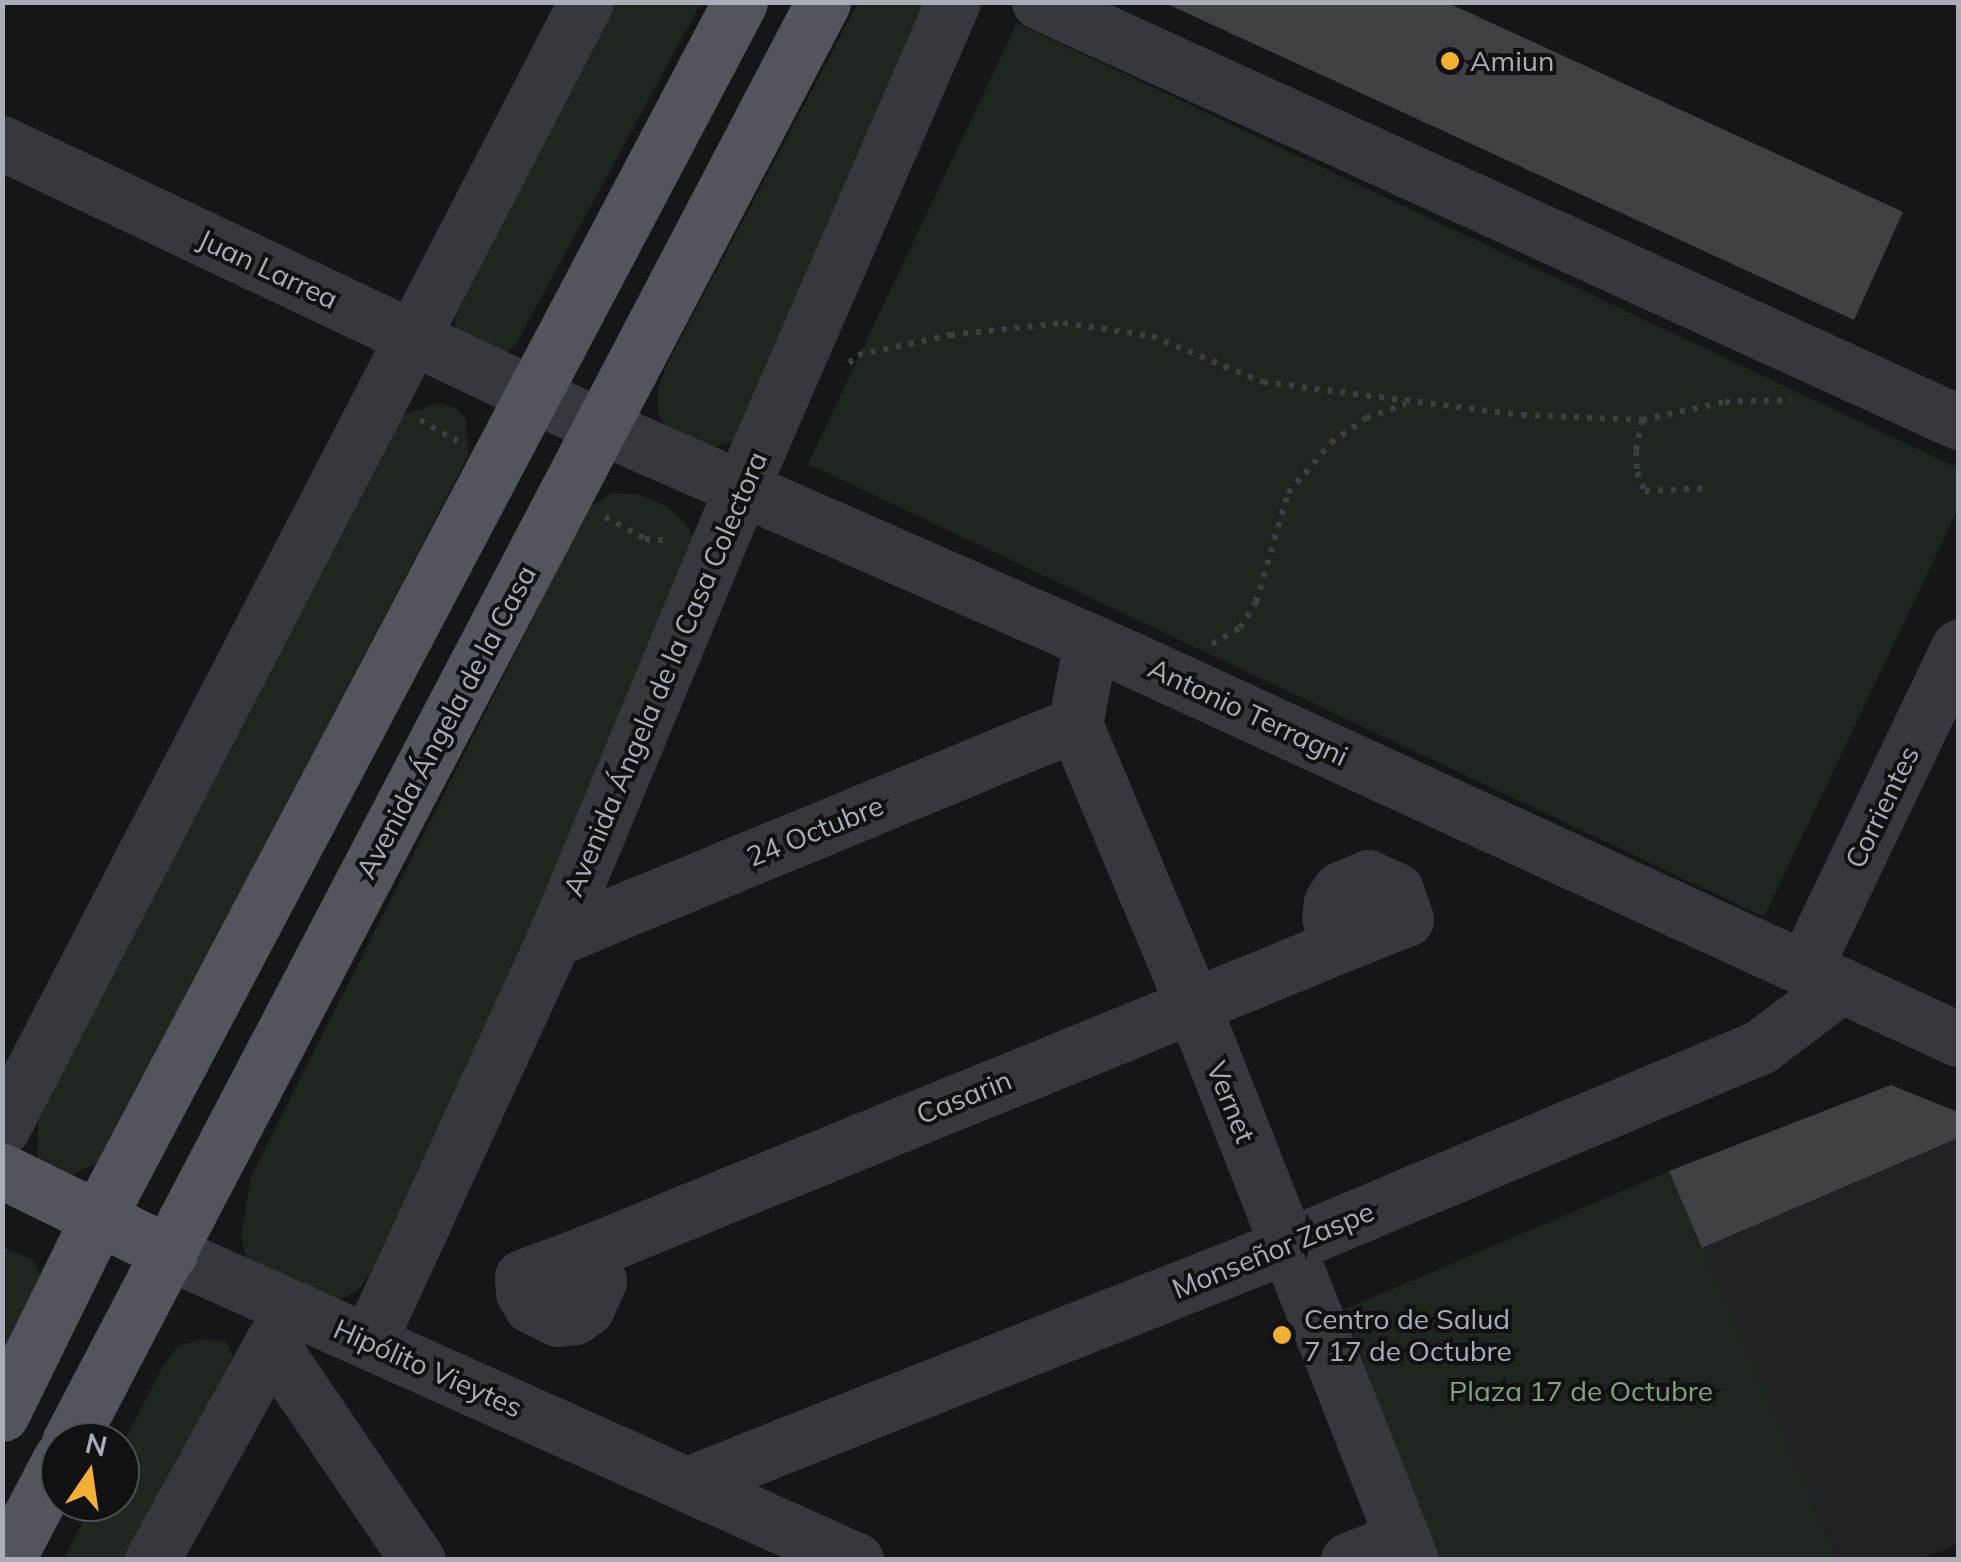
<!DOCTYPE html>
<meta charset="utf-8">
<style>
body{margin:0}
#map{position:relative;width:1961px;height:1562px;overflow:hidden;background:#161618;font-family:Mulish,sans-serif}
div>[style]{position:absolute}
.built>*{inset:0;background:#222225}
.green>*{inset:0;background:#1e261f}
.building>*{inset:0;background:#404145}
.path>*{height:6px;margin-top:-3px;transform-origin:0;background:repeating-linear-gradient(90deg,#3d3f44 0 5px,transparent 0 13px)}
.minor>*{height:55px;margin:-27.5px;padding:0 27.5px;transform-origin:27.5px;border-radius:27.5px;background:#37383d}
.major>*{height:55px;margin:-27.5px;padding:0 27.5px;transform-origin:27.5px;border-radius:27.5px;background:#53555c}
.dots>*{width:28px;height:28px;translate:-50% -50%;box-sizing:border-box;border:5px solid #111113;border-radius:50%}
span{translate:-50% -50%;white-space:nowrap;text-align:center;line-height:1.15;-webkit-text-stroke:8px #111113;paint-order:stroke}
.poi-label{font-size:28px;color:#a8adb8}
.left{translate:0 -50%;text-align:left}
.street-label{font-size:28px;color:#a8adb8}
.park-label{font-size:28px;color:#7fa381}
.frame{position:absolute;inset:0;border:5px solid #a8adb8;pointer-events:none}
.north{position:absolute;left:40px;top:1422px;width:100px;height:100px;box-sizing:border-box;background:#111113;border:2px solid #4d4f55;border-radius:50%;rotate:13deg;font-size:28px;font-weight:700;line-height:40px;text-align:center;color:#a8adb8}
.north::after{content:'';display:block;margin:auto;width:35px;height:45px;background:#f2b134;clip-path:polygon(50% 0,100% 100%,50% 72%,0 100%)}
</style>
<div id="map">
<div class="built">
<div style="clip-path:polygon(1958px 1138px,1958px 1544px,1921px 1559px,1838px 1559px,1702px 1248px)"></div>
</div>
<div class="green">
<div style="clip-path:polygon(615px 3px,701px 3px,515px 346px,506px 353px,455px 332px,456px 307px)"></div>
<div style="clip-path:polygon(858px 3px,934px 3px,735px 441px,715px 447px,672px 434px,658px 414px,658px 389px,666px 366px)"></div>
<div style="clip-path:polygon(1017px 23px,1958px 468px,1958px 509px,1764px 917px,808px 464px)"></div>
<div style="clip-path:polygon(438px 403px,455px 407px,466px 419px,468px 455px,460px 472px,111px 1139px,96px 1164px,66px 1177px,37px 1159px,38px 1123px,45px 1106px,403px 415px)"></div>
<div style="clip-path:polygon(611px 493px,637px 494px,667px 506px,686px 524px,699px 550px,660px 653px,371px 1271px,361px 1287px,344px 1298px,320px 1301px,247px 1261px,241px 1236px,251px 1176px,577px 531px,590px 508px)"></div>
<div style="clip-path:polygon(1669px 1171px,1838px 1559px,1434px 1559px,1345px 1309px)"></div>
<div style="clip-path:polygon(3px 1247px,33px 1260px,40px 1274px,3px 1371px)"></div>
<div style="clip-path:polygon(202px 1339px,226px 1341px,233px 1356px,128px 1559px,63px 1560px,93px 1502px,120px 1502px,120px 1449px,163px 1366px,178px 1346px)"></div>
</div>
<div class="building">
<div style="clip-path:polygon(1163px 2px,1446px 2px,1903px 212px,1854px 320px)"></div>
<div style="clip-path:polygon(1891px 1085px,1958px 1112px,1958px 1138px,1702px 1248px,1669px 1171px)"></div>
</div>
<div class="path">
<div style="left:849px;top:363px;width:12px;rotate:-42deg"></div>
<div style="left:858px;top:355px;width:94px;rotate:-12.3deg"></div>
<div style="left:950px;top:335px;width:114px;rotate:-6.1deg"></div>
<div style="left:1063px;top:323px;width:90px;rotate:8.3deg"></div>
<div style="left:1152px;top:336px;width:120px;rotate:22.5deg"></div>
<div style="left:1263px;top:382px;width:261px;rotate:7.3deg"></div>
<div style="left:1522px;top:415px;width:120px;rotate:2.4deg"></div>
<div style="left:1642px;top:420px;width:85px;rotate:-12.2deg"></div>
<div style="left:1725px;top:402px;width:66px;rotate:-1.7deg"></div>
<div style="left:420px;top:420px;width:43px;rotate:29.6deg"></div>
<div style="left:1642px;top:420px;width:32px;rotate:101deg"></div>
<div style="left:1636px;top:451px;width:21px;rotate:87deg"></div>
<div style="left:1637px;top:472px;width:21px;rotate:67deg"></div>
<div style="left:1645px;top:491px;width:65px;rotate:-2.6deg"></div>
<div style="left:605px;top:517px;width:46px;rotate:28.8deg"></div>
<div style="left:645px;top:539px;width:26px;rotate:4deg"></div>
<div style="left:1212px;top:644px;width:32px;rotate:-30deg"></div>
<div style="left:1240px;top:628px;width:31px;rotate:-58deg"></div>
<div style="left:1256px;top:602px;width:114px;rotate:-73.6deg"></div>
<div style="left:1288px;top:493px;width:66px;rotate:-49.3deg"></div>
<div style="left:1331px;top:443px;width:43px;rotate:-35.5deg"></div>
<div style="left:1366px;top:418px;width:42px;rotate:-19.3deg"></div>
</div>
<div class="minor">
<div style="left:1039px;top:2px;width:1010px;rotate:24.56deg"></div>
<div style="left:2px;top:143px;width:664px;rotate:25.33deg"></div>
<div style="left:602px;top:427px;width:578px;rotate:23.68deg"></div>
<div style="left:1131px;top:659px;width:910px;rotate:24.68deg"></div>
<div style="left:1091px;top:642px;width:84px;rotate:101deg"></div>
<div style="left:1075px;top:724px;width:303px;rotate:67.2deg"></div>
<div style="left:1192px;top:1003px;width:599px;rotate:68.54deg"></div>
<div style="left:1368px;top:877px;width:31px;rotate:25deg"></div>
<div style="left:1396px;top:890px;width:31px;rotate:71deg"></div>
<div style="left:1406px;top:919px;width:70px;rotate:158.2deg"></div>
<div style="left:1341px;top:945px;width:30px;rotate:-113deg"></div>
<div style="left:1329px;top:917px;width:15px;rotate:-82deg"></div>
<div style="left:1331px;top:902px;width:16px;rotate:-55deg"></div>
<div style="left:1340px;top:889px;width:30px;rotate:-23deg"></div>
<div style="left:554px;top:939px;width:564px;rotate:-22.42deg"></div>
<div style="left:1805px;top:967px;width:355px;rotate:-64.4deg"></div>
<div style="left:2px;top:1129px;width:1269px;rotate:-62.61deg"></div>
<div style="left:588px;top:1252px;width:813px;rotate:-22.18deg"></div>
<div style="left:588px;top:1252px;width:31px;rotate:69deg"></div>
<div style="left:599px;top:1281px;width:30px;rotate:114deg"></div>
<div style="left:587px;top:1308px;width:16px;rotate:145deg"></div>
<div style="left:574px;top:1317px;width:16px;rotate:173deg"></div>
<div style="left:558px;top:1319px;width:30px;rotate:-154deg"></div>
<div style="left:531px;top:1306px;width:16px;rotate:-120deg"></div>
<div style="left:523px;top:1292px;width:15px;rotate:-94deg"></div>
<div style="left:522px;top:1277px;width:71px;rotate:-20.7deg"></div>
<div style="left:170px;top:1253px;width:752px;rotate:24.11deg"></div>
<div style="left:369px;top:1341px;width:443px;rotate:-65.3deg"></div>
<div style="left:554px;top:939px;width:487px;rotate:-67.4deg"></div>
<div style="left:741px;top:489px;width:531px;rotate:-66.48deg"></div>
<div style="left:271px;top:1344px;width:261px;rotate:55.8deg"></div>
<div style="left:687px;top:1484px;width:648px;rotate:-21.65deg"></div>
<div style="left:1289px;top:1245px;width:511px;rotate:-22.8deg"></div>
<div style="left:1760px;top:1047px;width:103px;rotate:-37.1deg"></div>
<div style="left:152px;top:1560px;width:247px;rotate:-61.1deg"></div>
<div style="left:271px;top:1344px;width:44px;rotate:-52.4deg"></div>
<div style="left:1348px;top:1560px;width:59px;rotate:-21.8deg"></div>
</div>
<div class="major">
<div style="left:2px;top:1171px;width:187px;rotate:26deg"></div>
<div style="left:2px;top:1414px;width:216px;rotate:-63.9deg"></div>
<div style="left:97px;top:1220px;width:1377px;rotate:-62.17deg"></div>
<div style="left:69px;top:1442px;width:1625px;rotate:-62.36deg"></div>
<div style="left:7px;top:1560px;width:114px;rotate:-62.3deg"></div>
</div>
<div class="dots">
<div style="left:1450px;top:61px;background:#f2b134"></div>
<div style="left:1282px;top:1335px;background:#f2b134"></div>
</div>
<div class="poi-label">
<span class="left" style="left:1470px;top:61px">Amiun</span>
<span class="left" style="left:1304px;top:1335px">Centro de Salud<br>7 17 de Octubre</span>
</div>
<div class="street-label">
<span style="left:268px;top:269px;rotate:25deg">Juan Larrea</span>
<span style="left:665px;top:674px;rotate:-67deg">Avenida Ángela de la Casa Colectora</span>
<span style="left:1248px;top:712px;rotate:25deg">Antonio Terragni</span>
<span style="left:446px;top:722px;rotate:-62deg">Avenida Ángela de la Casa</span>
<span style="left:1882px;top:807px;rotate:-64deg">Corrientes</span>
<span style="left:815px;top:831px;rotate:-22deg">24 Octubre</span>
<span style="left:964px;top:1097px;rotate:-22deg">Casarin</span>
<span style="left:1231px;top:1102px;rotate:68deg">Vernet</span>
<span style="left:1273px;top:1250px;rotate:-22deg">Monseñor Zaspe</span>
<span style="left:428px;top:1368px;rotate:24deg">Hipólito Vieytes</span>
</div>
<div class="park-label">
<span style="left:1581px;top:1391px">Plaza 17 de Octubre</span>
</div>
<div class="frame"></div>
<div class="north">N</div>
</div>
